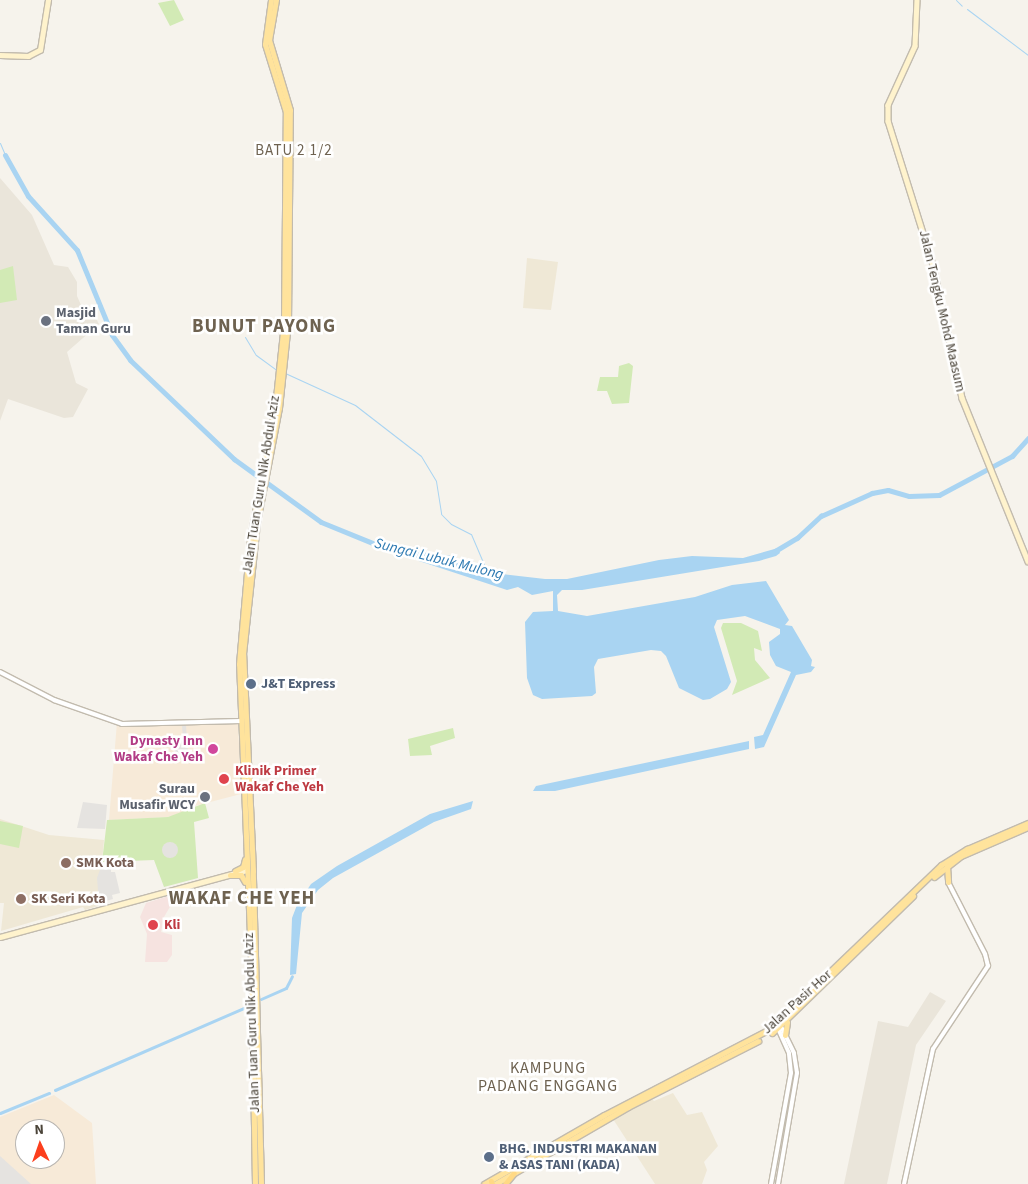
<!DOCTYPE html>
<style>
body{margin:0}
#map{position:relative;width:1028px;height:1184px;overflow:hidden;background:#f6f3ec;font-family:"Source Sans 3",sans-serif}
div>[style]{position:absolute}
.residential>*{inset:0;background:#eae5da}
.commercial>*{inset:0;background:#f7ead8}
.education>*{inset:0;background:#efe8d6}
.medical>*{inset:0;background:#f6e3e0}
.green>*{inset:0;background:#d2eab5}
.parking>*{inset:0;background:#e5e3e0}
.round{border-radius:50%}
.water>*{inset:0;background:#a9d4f2}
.stream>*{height:1px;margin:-0.5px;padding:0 0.5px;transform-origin:0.5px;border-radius:0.5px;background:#a9d4f2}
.canal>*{height:3px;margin:-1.5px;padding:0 1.5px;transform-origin:1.5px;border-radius:1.5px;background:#a9d4f2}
.river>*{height:5px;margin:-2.5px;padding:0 2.5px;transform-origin:2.5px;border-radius:2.5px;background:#a9d4f2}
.roads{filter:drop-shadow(1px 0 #c2bbae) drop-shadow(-1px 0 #c2bbae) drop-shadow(0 1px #c2bbae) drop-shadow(0 -1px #c2bbae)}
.tertiary>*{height:4px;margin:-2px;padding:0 2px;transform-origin:2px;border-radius:2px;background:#fff}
.secondary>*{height:4.5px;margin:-2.25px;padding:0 2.25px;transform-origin:2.25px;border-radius:2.25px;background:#fff3cd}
.primary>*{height:5px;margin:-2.5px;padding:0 2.5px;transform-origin:2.5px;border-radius:2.5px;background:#ffe39c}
.trunk>*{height:5px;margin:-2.5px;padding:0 2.5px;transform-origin:2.5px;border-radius:2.5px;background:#ffd985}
.dots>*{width:14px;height:14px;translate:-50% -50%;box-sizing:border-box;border:2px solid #fff;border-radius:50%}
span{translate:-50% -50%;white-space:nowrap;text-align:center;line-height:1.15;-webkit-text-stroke:5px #fff;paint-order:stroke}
.street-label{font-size:14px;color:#4b4439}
.worship-label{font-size:14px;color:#5b616d;font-weight:700}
.left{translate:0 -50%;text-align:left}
.right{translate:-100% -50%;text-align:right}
.service-label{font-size:14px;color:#4e5e75;font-weight:700}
.hotel-label{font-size:14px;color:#b23c85;font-weight:700}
.health-label{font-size:14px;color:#be3a42;font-weight:700}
.education-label{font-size:14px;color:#785e54;font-weight:700}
.neighbourhood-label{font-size:15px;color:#6e6250;letter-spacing:1px}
.water-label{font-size:15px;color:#2e7ab2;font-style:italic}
.quarter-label{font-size:16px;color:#6e6250;letter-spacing:1px}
.district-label{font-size:19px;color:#6e6250;font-weight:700;letter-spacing:1px}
.north{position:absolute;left:15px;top:1119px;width:50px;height:50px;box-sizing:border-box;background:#fff;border:1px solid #b7b4b0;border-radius:50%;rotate:357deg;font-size:14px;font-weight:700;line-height:20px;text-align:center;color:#4b4439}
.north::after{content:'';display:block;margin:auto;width:18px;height:22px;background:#fc3f1d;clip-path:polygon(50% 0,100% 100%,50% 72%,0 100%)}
</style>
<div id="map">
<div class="residential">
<div style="clip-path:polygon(0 178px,32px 215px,54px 265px,68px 267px,77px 282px,77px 296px,85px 314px,92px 311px,99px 324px,67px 352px,76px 383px,88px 389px,73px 417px,64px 418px,8px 399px,0 421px)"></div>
<div style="clip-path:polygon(930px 992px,946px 1001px,916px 1045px,887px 1184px,844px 1184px,878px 1021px,908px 1027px)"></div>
</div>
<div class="commercial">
<div style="clip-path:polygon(238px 721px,241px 794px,191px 807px,192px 810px,168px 817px,109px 820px,117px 722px)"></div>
<div style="clip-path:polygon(evenodd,54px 1095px,92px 1123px,96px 1184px,0 1184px,0 1117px,54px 1095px,25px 1129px,55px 1129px,55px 1159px,25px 1159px,25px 1129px)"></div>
</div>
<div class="education">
<div style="clip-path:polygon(527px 258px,558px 262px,551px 310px,523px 308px)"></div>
<div style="clip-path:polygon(0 819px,49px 835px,104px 840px,98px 906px,85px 910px,83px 907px,1px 931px,4px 903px,0 903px)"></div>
<div style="clip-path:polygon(673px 1093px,687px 1115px,702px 1112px,718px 1146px,704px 1162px,707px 1170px,702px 1184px,655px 1184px,613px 1119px,652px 1099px,654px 1101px)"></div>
</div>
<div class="medical">
<div style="clip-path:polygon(178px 893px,164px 917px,161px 932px,172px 935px,172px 955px,167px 962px,145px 962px,147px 934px,140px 917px,146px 903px)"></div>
</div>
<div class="green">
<div style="clip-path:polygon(174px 0,184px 20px,170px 26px,158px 3px)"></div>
<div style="clip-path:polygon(13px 266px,17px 300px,0 303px,0 270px)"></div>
<div style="clip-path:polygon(629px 363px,633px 366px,629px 403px,612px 404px,607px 391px,597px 391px,600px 377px,618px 377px,619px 366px)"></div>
<div style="clip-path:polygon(723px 623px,741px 623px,758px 631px,762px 651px,754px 648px,755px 660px,770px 678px,732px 695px,737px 681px,721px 628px)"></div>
<div style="clip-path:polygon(453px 728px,455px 738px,430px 746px,432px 755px,410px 756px,408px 739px)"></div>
<div style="clip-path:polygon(205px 803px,209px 818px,194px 822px,198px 878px,164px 887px,154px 860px,102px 862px,107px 820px,168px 817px)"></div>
<div style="clip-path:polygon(0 821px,23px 826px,19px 848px,0 844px)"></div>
</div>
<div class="parking">
<div style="clip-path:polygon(186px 725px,188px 752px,175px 752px,174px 740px,183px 739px,182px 726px)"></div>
<div style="clip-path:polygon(83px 802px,107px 805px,105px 829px,77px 828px)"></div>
<div class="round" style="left:162px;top:842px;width:16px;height:16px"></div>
<div style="clip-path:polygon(101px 867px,111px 867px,111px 872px,115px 872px,120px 893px,112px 895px,113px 899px,99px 903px,97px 878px)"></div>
<div style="clip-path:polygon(0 1156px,31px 1184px,0 1184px)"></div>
</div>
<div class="water">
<div style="clip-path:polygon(778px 548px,780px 553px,776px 556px,759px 561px,582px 590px,562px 590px,557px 595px,558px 611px,587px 616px,695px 597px,732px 585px,766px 581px,789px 620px,785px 625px,792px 626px,812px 660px,811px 666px,815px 667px,811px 672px,796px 675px,764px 747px,755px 749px,754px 737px,763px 735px,791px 672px,776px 666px,770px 655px,769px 642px,780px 634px,780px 629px,745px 616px,717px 620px,714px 627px,731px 682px,727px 689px,710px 699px,703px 700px,679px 688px,666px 656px,661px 651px,651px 650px,598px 659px,594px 667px,596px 693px,592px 696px,542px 699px,533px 695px,527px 678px,525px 622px,533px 612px,553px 611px,553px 591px,532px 595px,518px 587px,507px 590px,419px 561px,407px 550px,453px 556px,471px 566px,484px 564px,489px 570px,502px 574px,545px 579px,567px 579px,659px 560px,692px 556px,743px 558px)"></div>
<div style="clip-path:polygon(749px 741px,749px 749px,555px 791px,533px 791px,536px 786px)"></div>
<div style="clip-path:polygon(473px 801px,471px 809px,434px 822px,333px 878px,318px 890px,302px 913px,296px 974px,290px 975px,292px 918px,297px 905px,311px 884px,337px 866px,430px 814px)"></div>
</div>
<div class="stream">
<div style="left:956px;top:0;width:8px;rotate:45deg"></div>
<div style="left:967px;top:9px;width:76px;rotate:37deg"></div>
<div style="left:0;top:143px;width:13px;rotate:67deg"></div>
<div style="left:245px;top:337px;width:21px;rotate:59deg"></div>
<div style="left:256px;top:355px;width:26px;rotate:36deg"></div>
<div style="left:285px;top:373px;width:77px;rotate:24.6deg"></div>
<div style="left:355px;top:405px;width:83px;rotate:37.7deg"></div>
<div style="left:421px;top:456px;width:29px;rotate:59deg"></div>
<div style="left:436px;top:481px;width:33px;rotate:81deg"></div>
<div style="left:441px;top:514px;width:14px;rotate:45deg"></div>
<div style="left:451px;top:524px;width:22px;rotate:27deg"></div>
<div style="left:471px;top:534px;width:34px;rotate:67deg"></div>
</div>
<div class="canal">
<div style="left:261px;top:999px;width:27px;rotate:-24deg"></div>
<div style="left:286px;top:988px;width:13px;rotate:-63deg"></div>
<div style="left:55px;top:1090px;width:208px;rotate:-23.5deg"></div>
<div style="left:0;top:1113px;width:53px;rotate:-22.2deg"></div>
</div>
<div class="river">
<div style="left:5px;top:155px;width:47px;rotate:60.7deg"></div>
<div style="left:28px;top:196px;width:73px;rotate:47.8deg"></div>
<div style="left:77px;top:250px;width:92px;rotate:67.6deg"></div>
<div style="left:112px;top:335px;width:31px;rotate:54deg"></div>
<div style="left:130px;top:360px;width:144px;rotate:43.6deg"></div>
<div style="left:234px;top:459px;width:107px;rotate:35.9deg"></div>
<div style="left:321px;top:522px;width:58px;rotate:22.2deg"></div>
<div style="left:375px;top:544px;width:39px;rotate:12deg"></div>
<div style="left:775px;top:551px;width:26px;rotate:-31deg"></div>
<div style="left:797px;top:538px;width:33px;rotate:-43deg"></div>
<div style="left:821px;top:516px;width:56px;rotate:-24.3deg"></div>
<div style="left:872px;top:493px;width:16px;rotate:-11deg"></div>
<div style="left:888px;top:490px;width:22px;rotate:16deg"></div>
<div style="left:909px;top:496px;width:30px;rotate:-2deg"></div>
<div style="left:939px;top:495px;width:83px;rotate:-28.1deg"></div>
<div style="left:1012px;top:456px;width:24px;rotate:-48deg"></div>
</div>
<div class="roads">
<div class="tertiary">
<div style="left:0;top:672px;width:61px;rotate:27.4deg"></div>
<div style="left:54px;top:700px;width:72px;rotate:19.4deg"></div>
<div style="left:122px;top:724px;width:119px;rotate:-1.4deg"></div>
<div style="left:771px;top:1184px;width:113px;rotate:-79.8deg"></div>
<div style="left:791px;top:1073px;width:20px;rotate:-96deg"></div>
<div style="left:789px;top:1053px;width:27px;rotate:-114deg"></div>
<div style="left:778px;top:1184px;width:113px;rotate:-80.3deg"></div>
<div style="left:797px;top:1073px;width:20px;rotate:-99deg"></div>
<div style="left:794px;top:1053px;width:30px;rotate:-116deg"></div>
<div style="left:904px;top:1184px;width:138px;rotate:-77.9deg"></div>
<div style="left:933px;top:1049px;width:100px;rotate:-56.5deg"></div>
<div style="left:988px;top:966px;width:12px;rotate:-104deg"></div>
<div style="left:985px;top:954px;width:81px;rotate:-117.2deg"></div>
</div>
<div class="secondary">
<div style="left:917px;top:0;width:46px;rotate:92.5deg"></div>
<div style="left:915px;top:46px;width:65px;rotate:114.6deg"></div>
<div style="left:888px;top:105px;width:16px;rotate:90deg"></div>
<div style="left:888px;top:121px;width:151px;rotate:72.6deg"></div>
<div style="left:933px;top:265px;width:136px;rotate:77.7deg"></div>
<div style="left:962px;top:398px;width:176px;rotate:68deg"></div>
<div style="left:0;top:55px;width:28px;rotate:2deg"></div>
<div style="left:28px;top:56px;width:13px;rotate:-27deg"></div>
<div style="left:40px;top:50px;width:51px;rotate:-80.9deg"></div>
<div style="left:0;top:937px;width:256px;rotate:-15.2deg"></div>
</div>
<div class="primary">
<div style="left:947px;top:866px;width:16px;rotate:86deg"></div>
<div style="left:235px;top:871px;width:9px;rotate:-27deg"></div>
<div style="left:243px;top:867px;width:8px;rotate:-76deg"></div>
<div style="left:230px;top:875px;width:11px"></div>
<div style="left:241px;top:875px;width:8px;rotate:60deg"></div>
<div style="left:934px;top:877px;width:34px;rotate:-38deg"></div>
<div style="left:961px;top:856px;width:73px;rotate:-23.4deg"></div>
<div style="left:772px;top:1033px;width:197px;rotate:-44.2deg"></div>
<div style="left:785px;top:1035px;width:13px;rotate:-81deg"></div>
<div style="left:255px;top:1184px;width:224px;rotate:-91deg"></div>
<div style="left:251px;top:960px;width:296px;rotate:-92.3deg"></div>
<div style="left:239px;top:664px;width:126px;rotate:-85deg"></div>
<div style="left:250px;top:538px;width:133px;rotate:-79.2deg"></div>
<div style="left:275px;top:407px;width:84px;rotate:-83.9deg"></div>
<div style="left:284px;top:323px;width:211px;rotate:-89.5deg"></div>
<div style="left:286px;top:112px;width:71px;rotate:-107.2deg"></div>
<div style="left:265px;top:44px;width:44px;rotate:-82.2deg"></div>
<div style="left:261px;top:1184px;width:313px;rotate:-91.5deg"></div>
<div style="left:253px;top:871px;width:217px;rotate:-92.6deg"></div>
<div style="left:243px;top:654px;width:133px;rotate:-83.9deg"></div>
<div style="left:257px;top:522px;width:116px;rotate:-79.1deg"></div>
<div style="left:279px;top:408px;width:85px;rotate:-84deg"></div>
<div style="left:288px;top:323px;width:213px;rotate:-89.5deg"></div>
<div style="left:290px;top:110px;width:73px;rotate:-106.7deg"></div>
<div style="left:269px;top:40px;width:41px;rotate:-80.1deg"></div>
<div style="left:484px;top:1184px;width:138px;rotate:-29.9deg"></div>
<div style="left:604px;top:1115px;width:187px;rotate:-27.4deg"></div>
<div style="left:770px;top:1029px;width:237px;rotate:-43.8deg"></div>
<div style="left:941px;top:865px;width:31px;rotate:-32deg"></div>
<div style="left:967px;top:849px;width:66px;rotate:-23.1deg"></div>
<div style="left:495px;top:1184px;width:154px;rotate:-30.1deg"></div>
<div style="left:628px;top:1107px;width:146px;rotate:-26.9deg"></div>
</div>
<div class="trunk">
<div style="left:491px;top:1181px;width:3px;rotate:72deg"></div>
<div style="left:505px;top:1184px;width:14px;rotate:-51deg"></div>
</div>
</div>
<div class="dots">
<div style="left:46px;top:321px;background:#6b7280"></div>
<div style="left:251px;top:684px;background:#5c6f8a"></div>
<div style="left:213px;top:749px;background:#d1479c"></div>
<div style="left:224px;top:779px;background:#e0444e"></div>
<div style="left:205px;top:797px;background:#6b7280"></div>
<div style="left:66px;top:863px;background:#8d6e63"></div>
<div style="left:21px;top:899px;background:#8d6e63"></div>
<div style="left:153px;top:925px;background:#e0444e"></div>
<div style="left:489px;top:1157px;background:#5c6f8a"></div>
</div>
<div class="street-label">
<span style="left:942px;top:311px;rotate:77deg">Jalan Tengku Mohd Maasum</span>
<span style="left:261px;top:485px;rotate:-81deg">Jalan Tuan Guru Nik Abdul Aziz</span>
<span style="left:797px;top:1002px;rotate:-42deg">Jalan Pasir Hor</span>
<span style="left:252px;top:1023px;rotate:-92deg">Jalan Tuan Guru Nik Abdul Aziz</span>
</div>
<div class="worship-label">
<span class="left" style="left:56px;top:321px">Masjid<br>Taman Guru</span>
<span class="right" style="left:195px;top:797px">Surau<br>Musafir WCY</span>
</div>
<div class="service-label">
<span class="left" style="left:261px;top:684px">J&amp;T Express</span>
<span class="left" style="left:499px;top:1157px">BHG. INDUSTRI MAKANAN<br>&amp; ASAS TANI (KADA)</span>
</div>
<div class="hotel-label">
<span class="right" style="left:203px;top:749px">Dynasty Inn<br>Wakaf Che Yeh</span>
</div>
<div class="health-label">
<span class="left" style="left:235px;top:779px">Klinik Primer<br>Wakaf Che Yeh</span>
<span class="left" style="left:164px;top:925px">Kli</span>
</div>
<div class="education-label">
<span class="left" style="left:76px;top:863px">SMK Kota</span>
<span class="left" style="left:31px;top:899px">SK Seri Kota</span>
</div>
<div class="neighbourhood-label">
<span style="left:294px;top:151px">BATU 2 1/2</span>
</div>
<div class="water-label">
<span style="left:439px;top:559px;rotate:14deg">Sungai Lubuk Mulong</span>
</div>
<div class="quarter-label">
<span style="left:548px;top:1077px">KAMPUNG<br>PADANG ENGGANG</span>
</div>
<div class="district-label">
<span style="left:264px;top:327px">BUNUT PAYONG</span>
<span style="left:242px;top:899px">WAKAF CHE YEH</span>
</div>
<div class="north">N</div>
</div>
